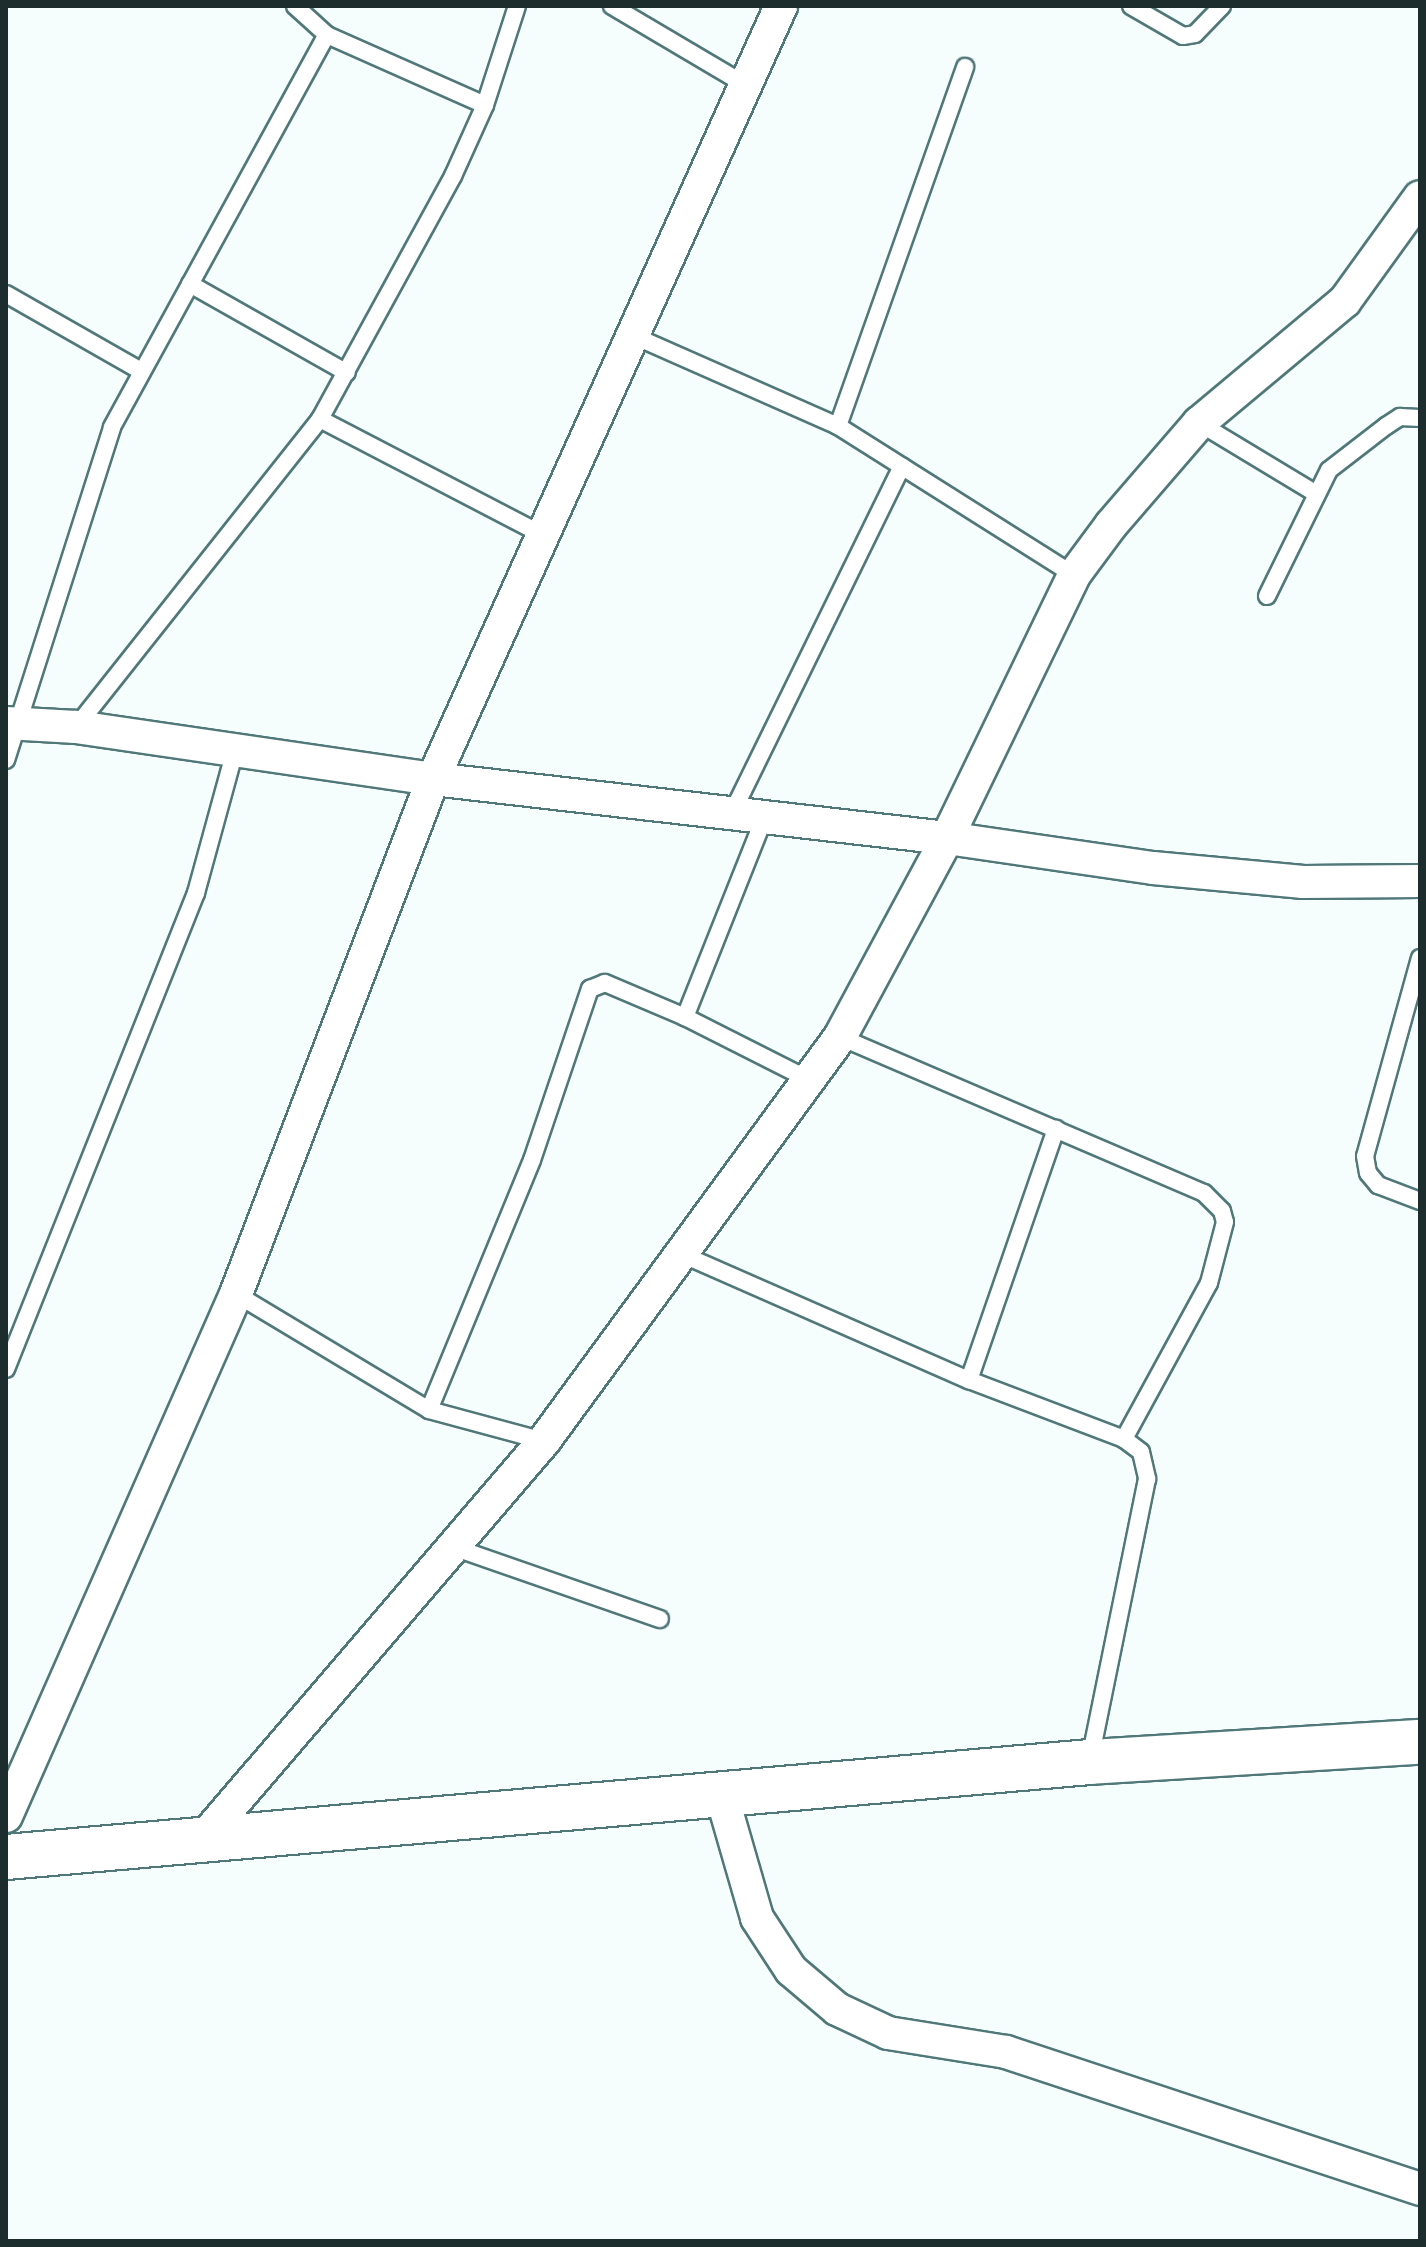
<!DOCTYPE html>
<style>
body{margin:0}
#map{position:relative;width:1426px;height:2247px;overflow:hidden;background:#f5fdfd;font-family:"Fira Sans",sans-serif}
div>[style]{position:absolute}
.roads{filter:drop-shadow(2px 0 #517879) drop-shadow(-2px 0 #517879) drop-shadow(0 2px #517879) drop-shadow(0 -2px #517879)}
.lane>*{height:16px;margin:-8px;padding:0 8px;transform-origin:8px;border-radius:8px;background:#fff}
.street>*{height:32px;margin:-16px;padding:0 16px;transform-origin:16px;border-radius:16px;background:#fff}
.secondary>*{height:44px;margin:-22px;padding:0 22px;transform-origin:22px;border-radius:22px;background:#fff}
span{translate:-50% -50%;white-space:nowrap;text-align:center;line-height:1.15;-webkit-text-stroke:8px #fff;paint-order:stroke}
.frame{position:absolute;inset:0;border:8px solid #1d2d2e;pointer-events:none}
</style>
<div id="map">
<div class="roads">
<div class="lane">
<div style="left:295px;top:6px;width:43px;rotate:42.2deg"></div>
<div style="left:327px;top:35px;width:173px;rotate:23.9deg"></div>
<div style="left:612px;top:6px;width:153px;rotate:30.6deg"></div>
<div style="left:1131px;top:6px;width:60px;rotate:30deg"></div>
<div style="left:1183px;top:36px;width:12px;rotate:-9deg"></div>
<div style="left:1195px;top:34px;width:39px;rotate:-46deg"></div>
<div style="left:190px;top:284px;width:180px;rotate:29.5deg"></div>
<div style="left:6px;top:294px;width:153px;rotate:29.7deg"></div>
<div style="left:634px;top:336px;width:223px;rotate:23.8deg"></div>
<div style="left:838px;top:426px;width:279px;rotate:32.3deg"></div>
<div style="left:320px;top:419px;width:249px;rotate:27.5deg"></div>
<div style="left:1199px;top:423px;width:135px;rotate:31.1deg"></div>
<div style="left:838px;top:426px;width:381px;rotate:-70.5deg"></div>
<div style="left:1267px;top:596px;width:140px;rotate:-63.8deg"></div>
<div style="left:1329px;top:470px;width:72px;rotate:-37.7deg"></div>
<div style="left:1386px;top:426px;width:17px;rotate:-33deg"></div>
<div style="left:1400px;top:417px;width:20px;rotate:3deg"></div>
<div style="left:76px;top:727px;width:393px;rotate:-51.6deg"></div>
<div style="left:320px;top:419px;width:277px;rotate:-61.3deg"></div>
<div style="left:453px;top:176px;width:78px;rotate:-65.7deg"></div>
<div style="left:485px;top:105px;width:104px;rotate:-72.1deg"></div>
<div style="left:6px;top:760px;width:349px;rotate:-72.3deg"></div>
<div style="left:112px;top:427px;width:447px;rotate:-61.3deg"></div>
<div style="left:732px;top:813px;width:386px;rotate:-63.9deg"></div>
<div style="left:1420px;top:958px;width:205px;rotate:105.5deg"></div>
<div style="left:1365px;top:1156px;width:17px;rotate:80deg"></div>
<div style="left:1368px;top:1173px;width:16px;rotate:50deg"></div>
<div style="left:1378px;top:1185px;width:45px;rotate:20.9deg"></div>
<div style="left:685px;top:1017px;width:138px;rotate:26.8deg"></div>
<div style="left:840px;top:1037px;width:396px;rotate:23.2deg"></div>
<div style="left:1204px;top:1193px;width:25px;rotate:45deg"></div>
<div style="left:1222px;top:1211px;width:11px;rotate:75deg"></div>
<div style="left:1225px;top:1222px;width:63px;rotate:104.7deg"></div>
<div style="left:1209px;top:1283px;width:178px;rotate:118.6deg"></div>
<div style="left:679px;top:1253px;width:317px;rotate:23.7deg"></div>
<div style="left:969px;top:1380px;width:166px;rotate:20.8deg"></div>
<div style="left:1124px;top:1439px;width:21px;rotate:37deg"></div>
<div style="left:1141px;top:1452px;width:28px;rotate:77deg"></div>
<div style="left:1147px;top:1479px;width:285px;rotate:101.5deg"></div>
<div style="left:236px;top:1294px;width:225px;rotate:31deg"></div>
<div style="left:429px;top:1410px;width:119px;rotate:15.1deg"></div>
<div style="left:6px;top:1369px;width:513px;rotate:-68.24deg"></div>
<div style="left:196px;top:893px;width:148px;rotate:-74.7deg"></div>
<div style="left:969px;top:1380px;width:266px;rotate:-70.9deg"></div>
<div style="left:429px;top:1410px;width:270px;rotate:-67.6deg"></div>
<div style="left:532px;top:1160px;width:181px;rotate:-71.3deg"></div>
<div style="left:590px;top:989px;width:16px;rotate:-22deg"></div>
<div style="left:605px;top:983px;width:87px;rotate:23deg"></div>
<div style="left:685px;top:1017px;width:216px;rotate:-68.3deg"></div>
<div style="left:453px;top:1547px;width:219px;rotate:19.2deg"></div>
</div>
<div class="street">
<div style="left:6px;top:723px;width:70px;rotate:3.3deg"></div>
<div style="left:76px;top:727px;width:361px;rotate:8.3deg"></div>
<div style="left:433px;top:779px;width:517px;rotate:6.55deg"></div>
<div style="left:947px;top:838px;width:208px;rotate:8.3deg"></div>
<div style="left:1153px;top:868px;width:151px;rotate:5.3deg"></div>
<div style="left:1303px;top:882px;width:117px;rotate:-0.5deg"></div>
<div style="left:721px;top:1793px;width:130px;rotate:73.9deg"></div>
<div style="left:757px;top:1918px;width:62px;rotate:56.8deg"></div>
<div style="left:791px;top:1970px;width:60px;rotate:40.3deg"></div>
<div style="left:837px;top:2009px;width:56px;rotate:25.2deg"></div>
<div style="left:888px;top:2033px;width:120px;rotate:9.1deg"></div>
<div style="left:1006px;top:2052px;width:436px;rotate:18.3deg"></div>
<div style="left:6px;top:1816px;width:570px;rotate:-66.22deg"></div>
<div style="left:236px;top:1294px;width:551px;rotate:-69.07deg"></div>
<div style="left:433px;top:779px;width:848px;rotate:-65.76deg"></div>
<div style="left:201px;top:1841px;width:527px;rotate:-49.39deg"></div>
<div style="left:544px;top:1441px;width:501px;rotate:-53.77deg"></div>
<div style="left:840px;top:1037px;width:226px;rotate:-61.7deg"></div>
<div style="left:947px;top:838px;width:292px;rotate:-64.2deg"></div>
<div style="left:1074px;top:575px;width:62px;rotate:-53.5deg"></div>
<div style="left:1111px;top:525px;width:135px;rotate:-49.2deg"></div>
<div style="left:1199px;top:423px;width:190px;rotate:-39.9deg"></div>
<div style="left:1345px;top:301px;width:128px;rotate:-54.2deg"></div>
</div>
<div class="secondary">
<div style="left:6px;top:1857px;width:1087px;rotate:-5.01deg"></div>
<div style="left:1089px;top:1762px;width:332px;rotate:-3.5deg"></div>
</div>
</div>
<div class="frame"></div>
</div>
